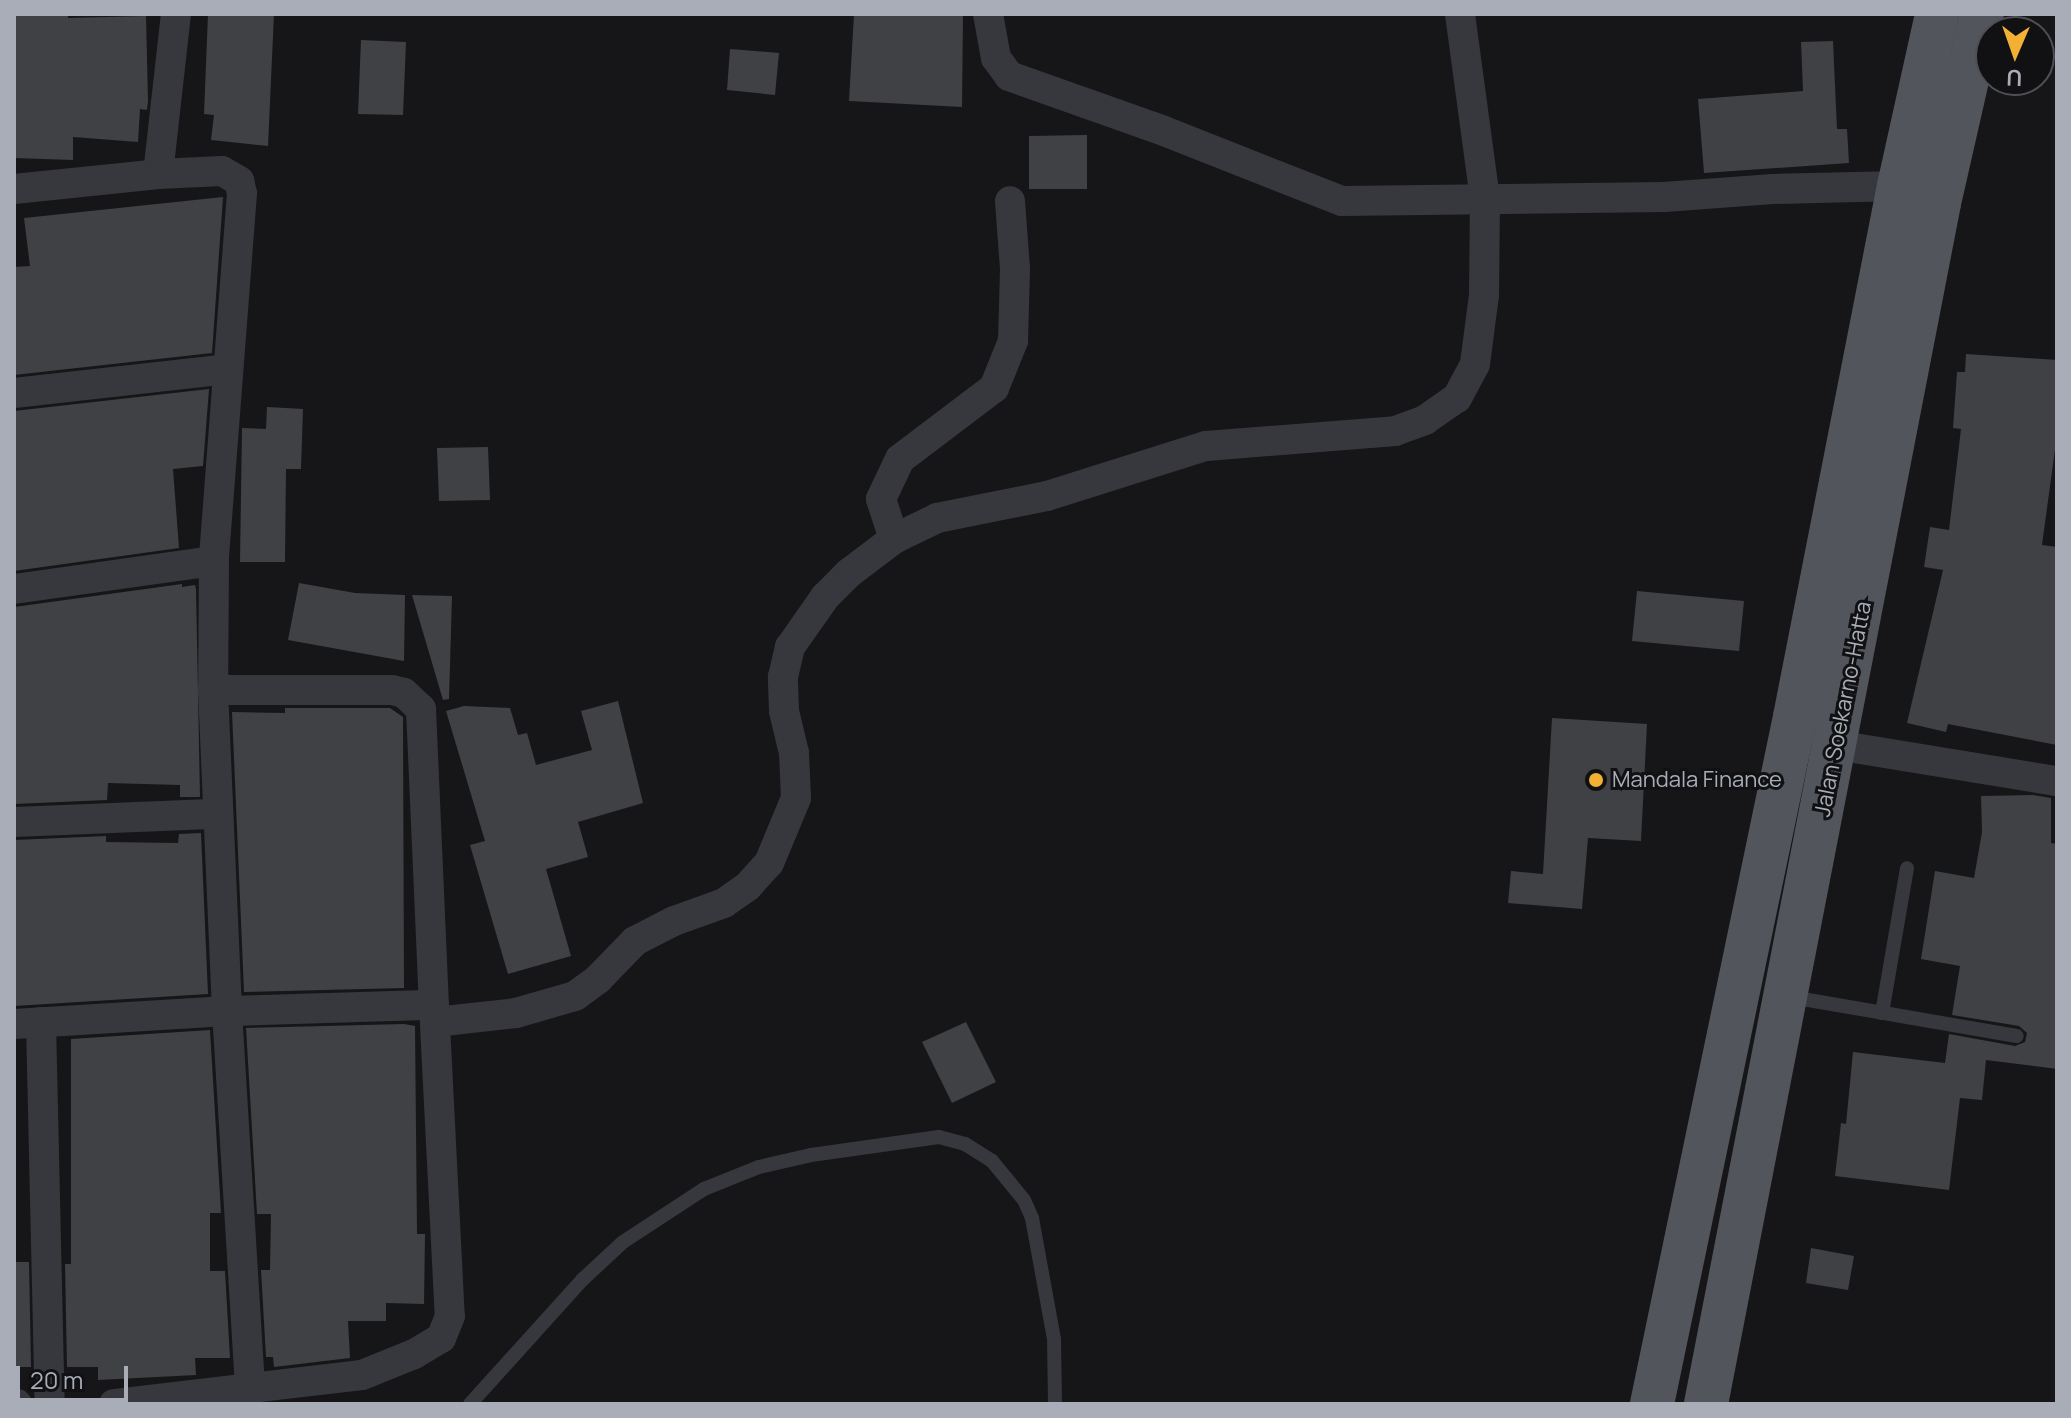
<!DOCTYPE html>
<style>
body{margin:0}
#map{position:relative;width:2071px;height:1418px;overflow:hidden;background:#161618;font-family:Manrope,sans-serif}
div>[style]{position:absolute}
.building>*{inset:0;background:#404145}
.service>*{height:14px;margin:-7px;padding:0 7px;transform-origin:7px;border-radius:7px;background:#37383d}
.minor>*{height:30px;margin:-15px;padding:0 15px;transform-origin:15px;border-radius:15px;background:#37383d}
.primary>*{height:44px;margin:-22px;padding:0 22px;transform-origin:22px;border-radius:22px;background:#53555c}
.dots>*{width:22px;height:22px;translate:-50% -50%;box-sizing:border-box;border:4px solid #111113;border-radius:50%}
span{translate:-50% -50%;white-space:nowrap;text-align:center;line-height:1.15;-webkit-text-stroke:6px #111113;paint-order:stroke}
.street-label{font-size:22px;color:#a8adb8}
.poi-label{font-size:22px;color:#a8adb8}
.left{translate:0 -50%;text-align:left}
.frame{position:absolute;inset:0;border:16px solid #a8adb8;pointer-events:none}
.north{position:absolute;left:1975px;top:16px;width:80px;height:80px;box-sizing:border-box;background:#111113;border:2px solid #4d4f55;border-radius:50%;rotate:182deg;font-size:22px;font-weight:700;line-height:32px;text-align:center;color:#a8adb8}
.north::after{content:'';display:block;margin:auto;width:28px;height:36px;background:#f2b134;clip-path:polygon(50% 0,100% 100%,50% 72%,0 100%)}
.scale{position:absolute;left:16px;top:1366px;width:112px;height:36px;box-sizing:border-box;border:4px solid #a8adb8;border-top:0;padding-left:10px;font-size:24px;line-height:28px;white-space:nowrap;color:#a8adb8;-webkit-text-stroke:6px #111113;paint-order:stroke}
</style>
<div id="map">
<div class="building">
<div style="clip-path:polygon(14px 14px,68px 14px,68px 18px,146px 16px,148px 101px,147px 110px,140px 109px,138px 142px,73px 137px,73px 160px,14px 158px)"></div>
<div style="clip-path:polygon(208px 14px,274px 14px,268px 146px,211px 140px,214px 115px,204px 114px)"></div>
<div style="clip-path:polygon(854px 14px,963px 14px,962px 107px,849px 101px)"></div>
<div style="clip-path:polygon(361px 40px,406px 42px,403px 115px,358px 114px)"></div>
<div style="clip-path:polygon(1833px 41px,1837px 129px,1847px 129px,1849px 163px,1704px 173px,1698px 99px,1803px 91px,1801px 42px)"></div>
<div style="clip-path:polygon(730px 49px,779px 53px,775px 95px,727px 90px)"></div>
<div style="clip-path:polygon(1087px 135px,1087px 189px,1029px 189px,1029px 136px)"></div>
<div style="clip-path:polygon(223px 197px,212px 353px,14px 375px,14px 267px,30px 266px,24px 218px)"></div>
<div style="clip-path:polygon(1966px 354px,2057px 360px,2057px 435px,2042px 545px,2057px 547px,2057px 745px,1948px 724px,1946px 732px,1907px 723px,1943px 570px,1924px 567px,1930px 527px,1949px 530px,1961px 429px,1953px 428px,1957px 372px,1965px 372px)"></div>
<div style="clip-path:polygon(209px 389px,203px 466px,173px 469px,179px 548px,14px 571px,14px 411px)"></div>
<div style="clip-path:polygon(267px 407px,303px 409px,301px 469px,286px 469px,285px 562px,240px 562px,242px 428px,266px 429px)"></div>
<div style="clip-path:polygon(488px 447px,490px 500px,439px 501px,437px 448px)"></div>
<div style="clip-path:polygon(299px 583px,355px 593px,405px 595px,404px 661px,288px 640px)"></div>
<div style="clip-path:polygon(182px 584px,182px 587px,195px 585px,196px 589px,200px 797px,180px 797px,180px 785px,108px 783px,107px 800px,14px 804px,14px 607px)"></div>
<div style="clip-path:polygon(1637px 591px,1744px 601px,1739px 651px,1632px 641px)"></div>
<div style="clip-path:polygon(412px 595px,452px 596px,449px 699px,443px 700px)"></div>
<div style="clip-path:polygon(618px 701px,643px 803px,578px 822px,588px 857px,546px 869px,571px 956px,508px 974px,470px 845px,485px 841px,446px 711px,464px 706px,510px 708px,518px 735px,527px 733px,536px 765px,592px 750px,581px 711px)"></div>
<div style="clip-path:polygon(285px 708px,390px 708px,403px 717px,404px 988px,244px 992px,232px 712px,285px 713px)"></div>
<div style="clip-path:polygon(1552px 718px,1647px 724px,1641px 841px,1588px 838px,1582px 909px,1508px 903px,1511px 871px,1543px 874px)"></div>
<div style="clip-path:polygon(2033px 795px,2051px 798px,2051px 843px,2057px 844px,2057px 1069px,1986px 1060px,1982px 1100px,1960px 1098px,1949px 1190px,1835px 1176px,1841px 1123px,1846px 1124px,1853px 1052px,1945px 1063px,1949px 1034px,2015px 1046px,2025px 1042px,2027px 1033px,2019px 1026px,1952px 1015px,1960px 966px,1921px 959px,1935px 871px,1974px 878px,1982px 832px,1981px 796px)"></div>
<div style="clip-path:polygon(201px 833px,208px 994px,14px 1006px,14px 840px,106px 836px,106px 842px,178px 843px,179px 834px)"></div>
<div style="clip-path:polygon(966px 1022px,996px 1082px,952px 1103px,922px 1042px)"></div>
<div style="clip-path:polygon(404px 1024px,415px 1026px,417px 1234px,425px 1234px,424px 1304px,386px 1303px,386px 1321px,348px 1321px,350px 1358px,274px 1367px,273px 1357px,266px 1357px,261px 1270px,270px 1270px,271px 1214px,257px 1214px,246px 1028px)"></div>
<div style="clip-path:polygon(210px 1030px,221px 1213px,210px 1213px,210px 1271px,225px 1271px,230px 1358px,195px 1358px,196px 1375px,98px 1380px,98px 1367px,67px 1367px,65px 1264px,71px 1264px,71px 1039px)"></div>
<div style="clip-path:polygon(1811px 1248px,1854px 1256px,1848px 1290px,1806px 1283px)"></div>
<div style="clip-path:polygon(14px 1262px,29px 1262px,31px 1367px,14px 1367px)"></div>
</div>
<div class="service">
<div style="left:1791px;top:997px;width:229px;rotate:9.8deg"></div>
<div style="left:1882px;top:1013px;width:147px;rotate:-80.2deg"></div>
<div style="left:470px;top:1404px;width:167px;rotate:-47.9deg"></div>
<div style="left:582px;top:1280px;width:56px;rotate:-42.8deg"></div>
<div style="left:623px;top:1242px;width:97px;rotate:-33.2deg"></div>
<div style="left:704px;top:1189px;width:59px;rotate:-21.8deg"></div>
<div style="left:759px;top:1167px;width:53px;rotate:-13deg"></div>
<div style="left:811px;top:1155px;width:129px;rotate:-8deg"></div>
<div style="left:939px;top:1137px;width:27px;rotate:15deg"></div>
<div style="left:965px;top:1144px;width:32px;rotate:32deg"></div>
<div style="left:992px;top:1161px;width:50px;rotate:50.6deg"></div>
<div style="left:1024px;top:1200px;width:20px;rotate:66deg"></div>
<div style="left:1032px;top:1218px;width:123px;rotate:79.7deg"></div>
<div style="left:1054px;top:1339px;width:65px;rotate:89.1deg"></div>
</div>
<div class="minor">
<div style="left:988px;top:14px;width:45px;rotate:79.7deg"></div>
<div style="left:996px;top:58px;width:22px;rotate:54deg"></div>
<div style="left:1009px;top:76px;width:164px;rotate:19.5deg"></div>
<div style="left:1164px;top:131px;width:191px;rotate:21.5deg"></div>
<div style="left:1342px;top:201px;width:322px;rotate:-0.7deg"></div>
<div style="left:1664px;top:197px;width:109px;rotate:-4.2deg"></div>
<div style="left:1773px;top:189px;width:126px;rotate:-1.4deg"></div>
<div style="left:158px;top:174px;width:161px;rotate:-83.6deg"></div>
<div style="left:14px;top:189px;width:145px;rotate:-5.9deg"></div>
<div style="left:158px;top:174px;width:64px;rotate:-2.7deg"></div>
<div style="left:222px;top:171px;width:20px;rotate:30deg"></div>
<div style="left:239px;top:181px;width:12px;rotate:76deg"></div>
<div style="left:242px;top:193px;width:369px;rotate:94.4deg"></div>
<div style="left:214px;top:561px;width:129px;rotate:90.4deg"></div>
<div style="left:213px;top:690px;width:321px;rotate:87.5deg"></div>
<div style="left:227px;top:1011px;width:381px;rotate:86.5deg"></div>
<div style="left:14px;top:393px;width:215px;rotate:-6.4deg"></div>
<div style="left:894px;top:539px;width:42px;rotate:-108deg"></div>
<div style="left:881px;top:499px;width:44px;rotate:-64.6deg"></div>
<div style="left:900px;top:459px;width:118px;rotate:-37.1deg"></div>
<div style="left:994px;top:388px;width:51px;rotate:-68deg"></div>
<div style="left:1013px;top:341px;width:72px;rotate:-88.4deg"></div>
<div style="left:1015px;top:269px;width:68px;rotate:-94.2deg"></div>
<div style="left:14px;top:589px;width:202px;rotate:-8deg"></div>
<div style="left:213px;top:690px;width:179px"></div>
<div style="left:392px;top:690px;width:12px;rotate:14deg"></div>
<div style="left:404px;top:693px;width:23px;rotate:43deg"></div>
<div style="left:421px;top:709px;width:296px;rotate:87.5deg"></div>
<div style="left:1836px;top:745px;width:224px;rotate:9.3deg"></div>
<div style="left:14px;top:822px;width:203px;rotate:-2.3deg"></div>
<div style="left:41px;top:1022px;width:382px;rotate:88.7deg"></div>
<div style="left:435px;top:1022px;width:81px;rotate:-6.3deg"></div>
<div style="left:516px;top:1013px;width:61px;rotate:-16.1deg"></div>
<div style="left:575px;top:996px;width:29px;rotate:-36deg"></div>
<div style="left:598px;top:979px;width:53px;rotate:-45.8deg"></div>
<div style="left:635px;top:941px;width:44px;rotate:-27.1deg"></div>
<div style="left:674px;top:921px;width:53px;rotate:-19.8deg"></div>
<div style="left:724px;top:903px;width:29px;rotate:-35deg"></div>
<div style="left:748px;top:886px;width:31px;rotate:-48deg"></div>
<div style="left:769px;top:863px;width:70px;rotate:-67.4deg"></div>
<div style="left:796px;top:798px;width:45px;rotate:-92.5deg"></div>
<div style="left:794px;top:753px;width:43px;rotate:-103.4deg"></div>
<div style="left:784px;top:711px;width:34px;rotate:-92deg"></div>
<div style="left:783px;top:677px;width:31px;rotate:-77deg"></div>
<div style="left:790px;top:647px;width:61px;rotate:-55deg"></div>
<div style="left:825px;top:597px;width:34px;rotate:-45deg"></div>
<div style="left:849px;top:573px;width:56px;rotate:-37.1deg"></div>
<div style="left:894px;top:539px;width:48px;rotate:-26deg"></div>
<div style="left:937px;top:518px;width:112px;rotate:-11.3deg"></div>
<div style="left:1047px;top:496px;width:167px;rotate:-17.5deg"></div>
<div style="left:1206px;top:446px;width:190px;rotate:-4.5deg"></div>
<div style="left:1395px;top:431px;width:32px;rotate:-20deg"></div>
<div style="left:1425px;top:420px;width:39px;rotate:-35deg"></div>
<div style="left:1457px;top:398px;width:38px;rotate:-62deg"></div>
<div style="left:1475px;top:364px;width:70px;rotate:-82.6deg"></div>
<div style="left:1484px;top:295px;width:96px;rotate:-89.4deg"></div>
<div style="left:1485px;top:199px;width:187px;rotate:-97.7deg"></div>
<div style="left:14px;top:1024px;width:213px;rotate:-3.5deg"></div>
<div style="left:227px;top:1011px;width:207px;rotate:-1.7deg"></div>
<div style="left:434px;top:1005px;width:311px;rotate:87.1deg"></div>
<div style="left:450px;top:1316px;width:24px;rotate:112deg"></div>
<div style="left:441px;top:1338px;width:31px;rotate:149deg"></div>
<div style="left:414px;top:1354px;width:56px;rotate:158deg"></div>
<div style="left:362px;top:1375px;width:250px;rotate:173.3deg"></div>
<div style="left:14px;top:1404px;width:3px"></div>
</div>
<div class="primary">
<div style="left:1652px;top:1404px;width:702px;rotate:-78.24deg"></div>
<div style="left:1795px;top:717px;width:541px;rotate:-78.92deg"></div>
<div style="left:1899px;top:186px;width:176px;rotate:-77.5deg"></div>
<div style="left:1706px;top:1404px;width:1223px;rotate:-79.02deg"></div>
<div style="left:1939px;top:203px;width:194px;rotate:-77.2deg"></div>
</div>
<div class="dots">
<div style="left:1596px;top:780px;background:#f2b134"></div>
</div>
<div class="street-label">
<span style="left:1843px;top:709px;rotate:-79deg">Jalan Soekarno-Hatta</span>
</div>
<div class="poi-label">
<span class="left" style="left:1612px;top:780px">Mandala Finance</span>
</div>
<div class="frame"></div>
<div class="north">U</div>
<div class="scale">20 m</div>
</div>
